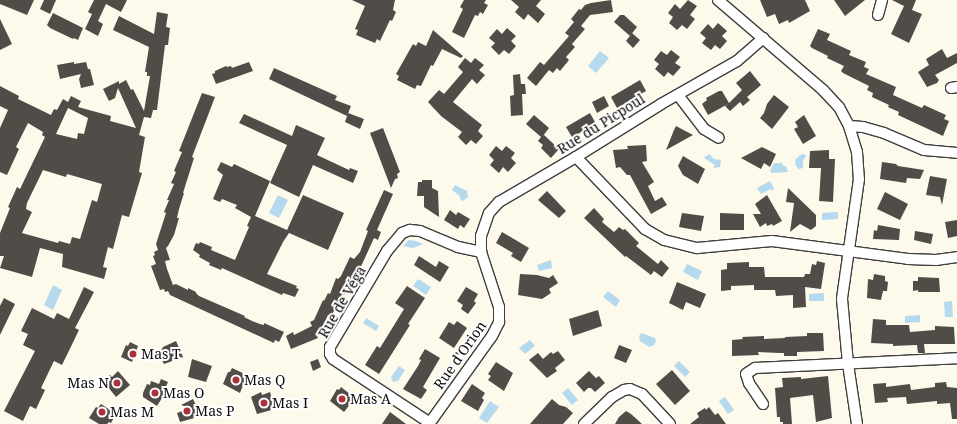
<!DOCTYPE html>
<meta charset="utf-8">
<style>
body{margin:0}
#map{position:relative;width:957px;height:424px;overflow:hidden;background:#fdf9eb;font-family:"Noto Serif",serif}
div>[style]{position:absolute}
.water>*{inset:0;background:#b5daee}
.building>*{inset:0;background:#524c49}
.roads{filter:drop-shadow(1px 0 #3e3e3e) drop-shadow(-1px 0 #3e3e3e) drop-shadow(0 1px #3e3e3e) drop-shadow(0 -1px #3e3e3e)}
.street>*{height:10px;margin:-5px;padding:0 5px;transform-origin:5px;border-radius:5px;background:#fff}
.dots>*{width:11px;height:11px;translate:-50% -50%;box-sizing:border-box;border:2px solid #fff;border-radius:50%}
span{translate:-50% -50%;white-space:nowrap;text-align:center;line-height:1.15;-webkit-text-stroke:4px #fff;paint-order:stroke}
.street-label{font-size:14px;color:#0b0b0b}
.poi-label{font-size:14px;color:#0b0b0b}
.left{translate:0 -50%;text-align:left}
.right{translate:-100% -50%;text-align:right}
</style>
<div id="map">
<div class="water">
<div style="clip-path:polygon(600px 51px,609px 58px,596px 73px,588px 66px)"></div>
<div style="clip-path:polygon(709px 154px,714px 159px,721px 160px,720px 167px,713px 168px,715px 165px,704px 158px)"></div>
<div style="clip-path:polygon(804px 154px,806px 156px,803px 161px,803px 168px,799px 169px,796px 166px,795px 160px,800px 155px)"></div>
<div style="clip-path:polygon(774px 163px,782px 163px,783px 166px,786px 166px,788px 172px,772px 173px,770px 171px)"></div>
<div style="clip-path:polygon(770px 181px,774px 189px,772px 191px,771px 189px,761px 194px,757px 188px)"></div>
<div style="clip-path:polygon(455px 185px,467px 191px,468px 197px,463px 201px,460px 199px,460px 196px,452px 190px)"></div>
<div style="clip-path:polygon(278px 195px,288px 200px,279px 218px,269px 213px)"></div>
<div style="clip-path:polygon(838px 212px,838px 219px,822px 220px,822px 213px)"></div>
<div style="clip-path:polygon(409px 240px,416px 241px,423px 244px,413px 248px,403px 246px)"></div>
<div style="clip-path:polygon(551px 260px,552px 268px,539px 271px,537px 265px)"></div>
<div style="clip-path:polygon(687px 264px,702px 271px,698px 280px,683px 272px)"></div>
<div style="clip-path:polygon(418px 279px,431px 287px,426px 295px,413px 286px)"></div>
<div style="clip-path:polygon(53px 285px,62px 290px,53px 310px,44px 305px)"></div>
<div style="clip-path:polygon(608px 291px,620px 300px,616px 307px,603px 297px)"></div>
<div style="clip-path:polygon(824px 293px,824px 301px,809px 301px,809px 294px)"></div>
<div style="clip-path:polygon(952px 301px,953px 317px,945px 317px,944px 302px)"></div>
<div style="clip-path:polygon(920px 315px,920px 322px,905px 323px,905px 316px)"></div>
<div style="clip-path:polygon(366px 318px,379px 326px,376px 331px,363px 323px)"></div>
<div style="clip-path:polygon(641px 333px,655px 338px,656px 341px,654px 345px,649px 347px,640px 341px,639px 336px)"></div>
<div style="clip-path:polygon(530px 340px,535px 346px,525px 354px,519px 348px)"></div>
<div style="clip-path:polygon(679px 361px,690px 372px,685px 377px,674px 366px)"></div>
<div style="clip-path:polygon(399px 366px,405px 370px,398px 381px,393px 382px,391px 377px)"></div>
<div style="clip-path:polygon(568px 388px,578px 400px,572px 405px,562px 393px)"></div>
<div style="clip-path:polygon(725px 397px,734px 410px,728px 414px,719px 401px)"></div>
<div style="clip-path:polygon(490px 401px,499px 407px,487px 423px,479px 418px)"></div>
</div>
<div class="building">
<div style="clip-path:polygon(0 0,34px 0,27px 15px,0 4px)"></div>
<div style="clip-path:polygon(44px 0,56px 0,50px 14px,40px 9px)"></div>
<div style="clip-path:polygon(94px 0,127px 0,121px 12px,106px 4px,98px 21px,103px 24px,98px 36px,85px 29px,92px 14px,88px 12px)"></div>
<div style="clip-path:polygon(352px 0,395px 0,393px 10px,396px 12px,392px 21px,390px 20px,380px 41px,377px 39px,375px 43px,356px 35px,358px 30px,355px 29px,365px 6px)"></div>
<div style="clip-path:polygon(464px 0,486px 0,484px 3px,488px 5px,483px 14px,480px 12px,478px 16px,475px 15px,464px 38px,452px 32px,463px 9px,460px 7px)"></div>
<div style="clip-path:polygon(511px 0,541px 0,536px 6px,545px 14px,538px 23px,528px 14px,524px 20px,515px 12px,519px 7px)"></div>
<div style="clip-path:polygon(611px 0,613px 12px,590px 15px,581px 26px,585px 29px,572px 44px,575px 47px,566px 57px,569px 60px,560px 71px,557px 68px,553px 73px,549px 70px,536px 86px,527px 78px,540px 62px,544px 65px,569px 36px,565px 33px,574px 22px,571px 19px,579px 9px,581px 10px,585px 5px,591px 3px)"></div>
<div style="clip-path:polygon(688px 0,697px 6px,690px 15px,695px 19px,687px 29px,682px 25px,677px 30px,669px 23px,673px 17px,668px 13px,675px 4px,680px 9px)"></div>
<div style="clip-path:polygon(760px 0,805px 0,810px 11px,789px 23px,788px 20px,779px 24px,775px 14px,767px 17px)"></div>
<div style="clip-path:polygon(834px 0,865px 0,845px 16px)"></div>
<div style="clip-path:polygon(892px 0,916px 0,912px 10px,922px 14px,909px 43px,891px 34px,904px 6px)"></div>
<div style="clip-path:polygon(evenodd,157px 12px,168px 14px,166px 27px,170px 28px,168px 45px,165px 45px,157px 110px,153px 110px,151px 118px,144px 117px,139px 135px,145px 137px,139px 172px,142px 173px,129px 217px,122px 215px,113px 249px,108px 247px,103px 267px,107px 268px,104px 279px,62px 267px,63px 254px,40px 248px,32px 277px,0 268px,4px 256px,0 256px,0 233px,10px 208px,8px 207px,17px 187px,20px 189px,45px 137px,42px 135px,43px 132px,28px 123px,16px 147px,19px 149px,7px 175px,0 172px,0 128px,8px 110px,0 106px,0 86px,19px 96px,18px 99px,51px 115px,54px 109px,57px 110px,63px 99px,68px 102px,71px 96px,81px 101px,78px 107px,111px 116px,110px 121px,136px 128px,118px 88px,115px 98px,109px 101px,103px 89px,119px 81px,119px 84px,126px 80px,131px 90px,133px 89px,144px 111px,150px 76px,147px 76px,147px 72px,145px 72px,149px 47px,113px 30px,119px 16px,154px 34px,157px 12px,68px 108px,88px 118px,84px 134px,78px 133px,77px 139px,56px 134px,68px 108px,157px 12px,43px 170px,66px 177px,67px 174px,102px 184px,97px 202px,92px 200px,80px 239px,72px 237px,70px 244px,59px 241px,58px 243px,22px 233px,32px 212px,26px 209px,27px 203px,43px 170px)"></div>
<div style="clip-path:polygon(53px 13px,83px 28px,78px 40px,74px 38px,73px 39px,50px 28px,47px 25px)"></div>
<div style="clip-path:polygon(620px 15px,624px 15px,637px 27px,630px 36px,614px 22px)"></div>
<div style="clip-path:polygon(0 19px,12px 44px,0 50px)"></div>
<div style="clip-path:polygon(718px 23px,727px 31px,722px 36px,727px 41px,720px 49px,715px 45px,711px 50px,702px 43px,706px 38px,700px 33px,708px 24px,713px 29px)"></div>
<div style="clip-path:polygon(507px 28px,516px 36px,511px 41px,516px 46px,509px 54px,504px 50px,499px 55px,491px 47px,495px 43px,489px 38px,497px 29px,502px 34px)"></div>
<div style="clip-path:polygon(818px 29px,830px 34px,827px 40px,851px 51px,849px 55px,866px 62px,864px 67px,869px 69px,866px 74px,896px 87px,893px 95px,922px 108px,924px 105px,946px 115px,944px 119px,949px 121px,943px 136px,898px 115px,899px 112px,888px 107px,889px 105px,872px 97px,873px 93px,867px 90px,869px 86px,843px 73px,841px 71px,844px 66px,827px 58px,828px 56px,812px 48px,810px 46px)"></div>
<div style="clip-path:polygon(433px 30px,463px 56px,461px 58px,442px 49px,433px 66px,431px 65px,421px 86px,417px 85px,415px 89px,397px 80px,399px 76px,396px 74px,413px 44px,416px 46px,418px 42px,426px 46px)"></div>
<div style="clip-path:polygon(632px 33px,640px 40px,633px 48px,626px 41px)"></div>
<div style="clip-path:polygon(942px 49px,947px 58px,957px 53px,957px 63px,935px 75px,939px 80px,937px 83px,927px 87px,918px 72px,929px 65px,926px 59px)"></div>
<div style="clip-path:polygon(671px 50px,680px 57px,675px 63px,681px 67px,673px 76px,668px 72px,664px 77px,655px 69px,659px 64px,654px 60px,661px 51px,667px 55px)"></div>
<div style="clip-path:polygon(465px 58px,471px 63px,475px 58px,484px 65px,479px 70px,485px 75px,477px 84px,472px 79px,453px 102px,482px 125px,478px 131px,483px 136px,476px 144px,471px 140px,466px 145px,458px 137px,462px 132px,441px 116px,428px 102px,439px 90px,444px 94px,463px 72px,458px 67px)"></div>
<div style="clip-path:polygon(74px 62px,74px 64px,86px 62px,88px 69px,90px 69px,94px 85px,81px 88px,79px 79px,81px 74px,60px 79px,57px 65px)"></div>
<div style="clip-path:polygon(249px 62px,253px 71px,216px 84px,212px 74px,215px 73px,215px 71px,226px 66px,227px 67px,231px 66px,232px 68px)"></div>
<div style="clip-path:polygon(274px 68px,337px 96px,335px 100px,351px 106px,347px 116px,269px 79px)"></div>
<div style="clip-path:polygon(750px 71px,761px 85px,747px 97px,750px 100px,743px 106px,740px 102px,730px 111px,725px 106px,728px 104px,708px 115px,702px 104px,707px 100px,706px 98px,719px 91px,722px 91px,729px 103px,742px 90px,736px 83px)"></div>
<div style="clip-path:polygon(520px 74px,521px 84px,525px 84px,526px 94px,522px 94px,523px 115px,511px 116px,510px 96px,514px 95px,513px 75px)"></div>
<div style="clip-path:polygon(640px 80px,646px 91px,617px 108px,611px 97px)"></div>
<div style="clip-path:polygon(202px 93px,215px 97px,192px 157px,194px 158px,183px 193px,184px 193px,179px 209px,177px 218px,179px 218px,174px 235px,168px 246px,166px 248px,170px 260px,165px 261px,167px 269px,173px 285px,176px 284px,188px 290px,188px 288px,196px 292px,196px 293px,199px 296px,245px 316px,244px 317px,252px 321px,260px 324px,264px 325px,264px 323px,284px 332px,279px 342px,275px 340px,274px 343px,170px 295px,168px 291px,165px 292px,164px 289px,160px 290px,151px 266px,156px 264px,153px 256px,155px 255px,154px 252px,158px 250px,156px 244px,166px 213px,164px 212px,169px 200px,167px 200px,174px 184px,171px 183px,176px 172px,174px 171px,182px 152px,179px 151px)"></div>
<div style="clip-path:polygon(774px 95px,789px 107px,772px 129px,760px 118px,764px 113px,767px 104px)"></div>
<div style="clip-path:polygon(604px 96px,609px 106px,597px 113px,592px 102px)"></div>
<div style="clip-path:polygon(348px 113px,364px 119px,360px 129px,345px 122px)"></div>
<div style="clip-path:polygon(590px 113px,596px 124px,572px 137px,566px 127px)"></div>
<div style="clip-path:polygon(244px 114px,292px 136px,296px 125px,325px 138px,317px 155px,349px 170px,350px 168px,358px 171px,353px 183px,313px 165px,299px 197px,270px 183px,287px 145px,239px 123px)"></div>
<div style="clip-path:polygon(534px 115px,549px 128px,543px 136px,544px 135px,559px 149px,551px 158px,541px 148px,543px 145px,538px 141px,541px 137px,526px 124px)"></div>
<div style="clip-path:polygon(804px 115px,816px 136px,803px 144px,794px 129px,798px 127px,795px 122px)"></div>
<div style="clip-path:polygon(676px 126px,693px 135px,666px 150px,674px 130px)"></div>
<div style="clip-path:polygon(383px 128px,400px 172px,397px 174px,398px 178px,395px 179px,391px 188px,370px 133px)"></div>
<div style="clip-path:polygon(646px 145px,647px 161px,642px 162px,654px 182px,648px 186px,655px 201px,662px 197px,667px 205px,651px 214px,630px 175px,627px 175px,620px 167px,616px 168px,613px 150px,628px 149px,627px 146px)"></div>
<div style="clip-path:polygon(496px 146px,502px 151px,506px 146px,515px 153px,511px 158px,516px 163px,508px 172px,503px 167px,499px 173px,490px 165px,494px 160px,489px 155px)"></div>
<div style="clip-path:polygon(762px 147px,776px 154px,770px 167px,764px 163px,761px 169px,741px 158px)"></div>
<div style="clip-path:polygon(829px 150px,829px 159px,835px 159px,833px 202px,819px 201px,821px 168px,809px 168px,810px 151px)"></div>
<div style="clip-path:polygon(683px 156px,705px 169px,698px 184px,683px 175px,678px 166px)"></div>
<div style="clip-path:polygon(221px 162px,232px 167px,234px 164px,270px 181px,255px 216px,287px 230px,303px 195px,344px 213px,328px 250px,289px 233px,283px 242px,267px 274px,297px 286px,296px 288px,299px 289px,295px 297px,283px 293px,282px 295px,222px 268px,221px 270px,209px 265px,210px 263px,199px 257px,200px 255px,193px 250px,196px 243px,199px 244px,200px 242px,212px 247px,211px 250px,235px 260px,249px 227px,247px 226px,251px 217px,235px 208px,237px 205px,222px 199px,220px 202px,213px 199px,223px 175px,217px 170px)"></div>
<div style="clip-path:polygon(882px 162px,896px 164px,898px 166px,924px 170px,920px 179px,907px 178px,906px 183px,880px 179px)"></div>
<div style="clip-path:polygon(930px 176px,947px 179px,942px 205px,940px 197px,926px 195px)"></div>
<div style="clip-path:polygon(422px 180px,432px 180px,432px 188px,438px 191px,439px 217px,424px 207px,424px 196px,417px 196px,418px 182px,422px 182px)"></div>
<div style="clip-path:polygon(788px 188px,816px 215px,816px 226px,811px 230px,800px 224px,790px 232px,794px 203px,786px 202px)"></div>
<div style="clip-path:polygon(384px 190px,393px 194px,377px 230px,381px 232px,378px 240px,374px 238px,358px 273px,355px 272px,352px 276px,344px 295px,342px 294px,331px 317px,328px 315px,322px 328px,324px 331px,316px 334px,318px 338px,291px 349px,286px 336px,293px 332px,294px 335px,312px 326px,310px 322px,314px 320px,323px 300px,324px 301px,328px 293px,330px 294px,336px 278px,338px 279px,341px 276px,350px 257px,354px 259px,360px 252px,368px 231px,366px 230px)"></div>
<div style="clip-path:polygon(547px 191px,566px 211px,559px 218px,538px 200px)"></div>
<div style="clip-path:polygon(885px 192px,908px 204px,900px 220px,877px 209px)"></div>
<div style="clip-path:polygon(767px 195px,782px 221px,773px 226px,772px 224px,767px 226px,766px 223px,760px 227px,753px 214px,761px 214px,755px 204px)"></div>
<div style="clip-path:polygon(594px 208px,604px 219px,602px 222px,614px 232px,619px 227px,623px 230px,625px 229px,639px 243px,636px 246px,658px 264px,661px 260px,669px 268px,662px 277px,654px 271px,651px 275px,626px 256px,625px 257px,584px 218px)"></div>
<div style="clip-path:polygon(450px 210px,456px 215px,458px 212px,470px 219px,464px 228px,460px 225px,458px 229px,444px 220px)"></div>
<div style="clip-path:polygon(682px 213px,704px 216px,701px 231px,679px 227px)"></div>
<div style="clip-path:polygon(720px 213px,744px 214px,744px 230px,720px 230px)"></div>
<div style="clip-path:polygon(957px 220px,957px 236px,948px 238px,945px 222px)"></div>
<div style="clip-path:polygon(878px 225px,900px 229px,899px 240px,873px 239px,874px 230px,877px 231px)"></div>
<div style="clip-path:polygon(915px 231px,933px 234px,931px 244px,914px 240px)"></div>
<div style="clip-path:polygon(502px 232px,529px 248px,521px 262px,511px 256px,513px 253px,496px 243px)"></div>
<div style="clip-path:polygon(419px 256px,436px 267px,439px 261px,449px 267px,440px 282px,414px 265px)"></div>
<div style="clip-path:polygon(817px 261px,825px 263px,821px 289px,805px 287px,806px 307px,793px 308px,793px 295px,776px 296px,775px 290px,754px 290px,754px 285px,731px 286px,731px 290px,721px 291px,721px 270px,727px 269px,727px 263px,749px 262px,749px 267px,764px 267px,765px 277px,804px 277px,805px 274px,810px 274px,812px 264px,816px 265px)"></div>
<div style="clip-path:polygon(520px 274px,537px 275px,549px 278px,553px 275px,558px 283px,549px 289px,551px 293px,542px 299px,518px 295px)"></div>
<div style="clip-path:polygon(874px 274px,885px 276px,885px 281px,888px 282px,887px 291px,883px 291px,881px 300px,867px 298px,868px 279px,873px 280px)"></div>
<div style="clip-path:polygon(918px 277px,939px 278px,940px 292px,918px 292px,918px 290px,913px 291px,913px 281px,918px 281px)"></div>
<div style="clip-path:polygon(677px 282px,706px 294px,700px 308px,686px 302px,683px 310px,669px 303px)"></div>
<div style="clip-path:polygon(407px 286px,425px 298px,408px 324px,410px 325px,379px 374px,365px 365px,377px 346px,380px 348px,404px 309px,395px 303px)"></div>
<div style="clip-path:polygon(84px 287px,94px 292px,75px 328px,79px 330px,62px 365px,54px 361px,41px 388px,45px 390px,36px 409px,30px 406px,23px 421px,4px 411px,35px 351px,23px 345px,28px 334px,21px 331px,32px 308px,54px 319px,57px 313px,69px 319px)"></div>
<div style="clip-path:polygon(466px 287px,478px 294px,474px 301px,476px 303px,468px 314px,461px 309px,463px 305px,457px 301px)"></div>
<div style="clip-path:polygon(4px 298px,15px 304px,0 335px,0 306px)"></div>
<div style="clip-path:polygon(598px 310px,602px 326px,573px 336px,569px 319px)"></div>
<div style="clip-path:polygon(873px 319px,886px 320px,886px 325px,909px 325px,910px 332px,935px 330px,935px 326px,954px 327px,955px 344px,924px 344px,925px 353px,918px 353px,917px 345px,893px 346px,893px 344px,871px 343px)"></div>
<div style="clip-path:polygon(457px 321px,467px 328px,454px 348px,439px 338px,449px 322px,454px 325px)"></div>
<div style="clip-path:polygon(807px 333px,823px 333px,824px 351px,797px 352px,797px 356px,784px 356px,784px 353px,780px 353px,758px 352px,759px 355px,732px 356px,732px 340px,743px 339px,742px 337px,764px 336px,764px 339px,785px 338px,785px 337px,807px 336px)"></div>
<div style="clip-path:polygon(176px 341px,183px 357px,164px 364px,159px 355px,163px 347px)"></div>
<div style="clip-path:polygon(130px 342px,138px 346px,132px 362px,121px 357px,126px 345px,128px 346px)"></div>
<div style="clip-path:polygon(619px 345px,632px 350px,626px 363px,614px 358px)"></div>
<div style="clip-path:polygon(425px 349px,440px 358px,423px 387px,427px 390px,421px 399px,403px 389px,418px 366px,421px 360px,419px 359px)"></div>
<div style="clip-path:polygon(558px 351px,565px 360px,555px 368px,557px 371px,547px 378px,529px 360px,538px 353px,543px 359px,551px 352px,553px 354px)"></div>
<div style="clip-path:polygon(192px 359px,212px 366px,206px 382px,188px 377px)"></div>
<div style="clip-path:polygon(318px 359px,321px 367px,313px 371px,310px 362px)"></div>
<div style="clip-path:polygon(496px 362px,513px 373px,504px 391px,488px 380px,491px 376px,488px 374px)"></div>
<div style="clip-path:polygon(232px 368px,247px 375px,240px 393px,223px 384px,228px 372px,230px 372px)"></div>
<div style="clip-path:polygon(672px 370px,690px 391px,675px 405px,656px 384px)"></div>
<div style="clip-path:polygon(118px 371px,130px 385px,116px 397px,104px 382px,110px 375px,112px 377px)"></div>
<div style="clip-path:polygon(589px 371px,596px 378px,599px 376px,605px 383px,595px 392px,591px 388px,588px 388px,584px 392px,576px 383px)"></div>
<div style="clip-path:polygon(828px 376px,832px 418px,816px 422px,813px 395px,790px 398px,792px 424px,783px 424px,783px 422px,780px 422px,780px 417px,777px 417px,775px 388px,783px 387px,782px 378px,801px 377px,801px 379px)"></div>
<div style="clip-path:polygon(161px 379px,168px 382px,165px 389px,167px 390px,157px 406px,143px 397px,143px 393px,147px 384px,150px 385px,151px 381px,159px 384px)"></div>
<div style="clip-path:polygon(946px 382px,947px 387px,957px 388px,957px 419px,952px 419px,950px 403px,937px 404px,937px 401px,907px 404px,906px 397px,887px 398px,888px 402px,875px 403px,873px 384px,886px 383px,886px 387px,910px 384px,911px 390px,935px 387px,935px 383px)"></div>
<div style="clip-path:polygon(472px 384px,485px 393px,482px 398px,484px 400px,478px 411px,461px 401px)"></div>
<div style="clip-path:polygon(341px 387px,355px 398px,344px 412px,330px 401px,337px 389px,339px 390px)"></div>
<div style="clip-path:polygon(261px 392px,262px 395px,270px 392px,275px 409px,257px 414px,251px 397px)"></div>
<div style="clip-path:polygon(193px 399px,199px 412px,195px 411px,198px 417px,180px 422px,177px 413px,190px 408px,181px 405px)"></div>
<div style="clip-path:polygon(552px 399px,559px 405px,566px 407px,573px 413px,563px 424px,530px 424px)"></div>
<div style="clip-path:polygon(101px 404px,116px 414px,111px 423px,109px 422px,107px 424px,99px 424px,89px 418px,96px 407px,98px 408px)"></div>
<div style="clip-path:polygon(709px 407px,715px 415px,718px 413px,726px 424px,690px 424px,699px 417px,697px 413px,705px 408px,706px 410px)"></div>
<div style="clip-path:polygon(626px 411px,631px 414px,642px 424px,615px 424px,619px 417px)"></div>
<div style="clip-path:polygon(390px 412px,406px 424px,382px 424px)"></div>
</div>
<div class="roads">
<div class="street">
<div style="left:718px;top:0;width:138px;rotate:40.6deg"></div>
<div style="left:823px;top:90px;width:23px;rotate:47deg"></div>
<div style="left:839px;top:107px;width:21px;rotate:62deg"></div>
<div style="left:849px;top:126px;width:27px;rotate:73deg"></div>
<div style="left:857px;top:152px;width:27px;rotate:86deg"></div>
<div style="left:859px;top:179px;width:121px;rotate:98.1deg"></div>
<div style="left:842px;top:299px;width:65px;rotate:84.7deg"></div>
<div style="left:848px;top:364px;width:61px;rotate:81.5deg"></div>
<div style="left:878px;top:15px;width:16px;rotate:-75deg"></div>
<div style="left:951px;top:88px;width:6px;rotate:-9deg"></div>
<div style="left:678px;top:95px;width:43px;rotate:52.6deg"></div>
<div style="left:704px;top:129px;width:17px;rotate:31deg"></div>
<div style="left:849px;top:126px;width:14px;rotate:4deg"></div>
<div style="left:863px;top:127px;width:22px;rotate:16deg"></div>
<div style="left:884px;top:133px;width:43px;rotate:23deg"></div>
<div style="left:924px;top:150px;width:33px;rotate:5deg"></div>
<div style="left:576px;top:157px;width:100px;rotate:46.2deg"></div>
<div style="left:645px;top:229px;width:22px;rotate:30deg"></div>
<div style="left:664px;top:240px;width:34px;rotate:14deg"></div>
<div style="left:697px;top:248px;width:75px;rotate:-5.3deg"></div>
<div style="left:772px;top:241px;width:137px;rotate:7.5deg"></div>
<div style="left:908px;top:259px;width:28px;rotate:2deg"></div>
<div style="left:936px;top:260px;width:21px;rotate:-8deg"></div>
<div style="left:763px;top:404px;width:25px;rotate:-124deg"></div>
<div style="left:749px;top:383px;width:9px;rotate:-108deg"></div>
<div style="left:746px;top:374px;width:11px;rotate:-34deg"></div>
<div style="left:755px;top:368px;width:202px;rotate:-2.8deg"></div>
<div style="left:430px;top:423px;width:116px;rotate:-146.6deg"></div>
<div style="left:333px;top:359px;width:6px;rotate:-121deg"></div>
<div style="left:330px;top:354px;width:7px;rotate:-90deg"></div>
<div style="left:330px;top:347px;width:112px;rotate:-59.3deg"></div>
<div style="left:387px;top:251px;width:23px;rotate:-50deg"></div>
<div style="left:402px;top:233px;width:9px;rotate:-21deg"></div>
<div style="left:410px;top:230px;width:10px;rotate:6deg"></div>
<div style="left:420px;top:231px;width:41px;rotate:22.8deg"></div>
<div style="left:458px;top:247px;width:24px;rotate:12deg"></div>
<div style="left:429px;top:424px;width:108px;rotate:-54.4deg"></div>
<div style="left:492px;top:336px;width:16px;rotate:-63deg"></div>
<div style="left:499px;top:322px;width:15px;rotate:-90deg"></div>
<div style="left:499px;top:307px;width:58px;rotate:-108.1deg"></div>
<div style="left:481px;top:252px;width:16px;rotate:-90deg"></div>
<div style="left:481px;top:236px;width:24px;rotate:-71deg"></div>
<div style="left:489px;top:213px;width:15px;rotate:-48deg"></div>
<div style="left:499px;top:202px;width:89px;rotate:-30.3deg"></div>
<div style="left:576px;top:157px;width:100px;rotate:-31.9deg"></div>
<div style="left:661px;top:104px;width:87px;rotate:-29.5deg"></div>
<div style="left:737px;top:61px;width:35px;rotate:-41deg"></div>
<div style="left:584px;top:424px;width:39px;rotate:-44deg"></div>
<div style="left:612px;top:397px;width:14px;rotate:-30deg"></div>
<div style="left:624px;top:390px;width:6px;rotate:-9deg"></div>
<div style="left:630px;top:389px;width:13px;rotate:23deg"></div>
<div style="left:642px;top:394px;width:41px;rotate:47deg"></div>
</div>
</div>
<div class="dots">
<div style="left:133px;top:354px;background:#aa333b"></div>
<div style="left:236px;top:380px;background:#aa333b"></div>
<div style="left:117px;top:383px;background:#aa333b"></div>
<div style="left:155px;top:393px;background:#aa333b"></div>
<div style="left:342px;top:399px;background:#aa333b"></div>
<div style="left:264px;top:403px;background:#aa333b"></div>
<div style="left:187px;top:411px;background:#aa333b"></div>
<div style="left:102px;top:412px;background:#aa333b"></div>
</div>
<div class="street-label">
<span style="left:601px;top:124px;rotate:-32deg">Rue du Picpoul</span>
<span style="left:342px;top:302px;rotate:-60deg">Rue de Véga</span>
<span style="left:460px;top:355px;rotate:-55deg">Rue d'Orion</span>
</div>
<div class="poi-label">
<span class="left" style="left:141px;top:354px">Mas T</span>
<span class="left" style="left:244px;top:380px">Mas Q</span>
<span class="right" style="left:109px;top:383px">Mas N</span>
<span class="left" style="left:163px;top:393px">Mas O</span>
<span class="left" style="left:350px;top:399px">Mas A</span>
<span class="left" style="left:272px;top:403px">Mas I</span>
<span class="left" style="left:195px;top:411px">Mas P</span>
<span class="left" style="left:110px;top:412px">Mas M</span>
</div>
</div>
